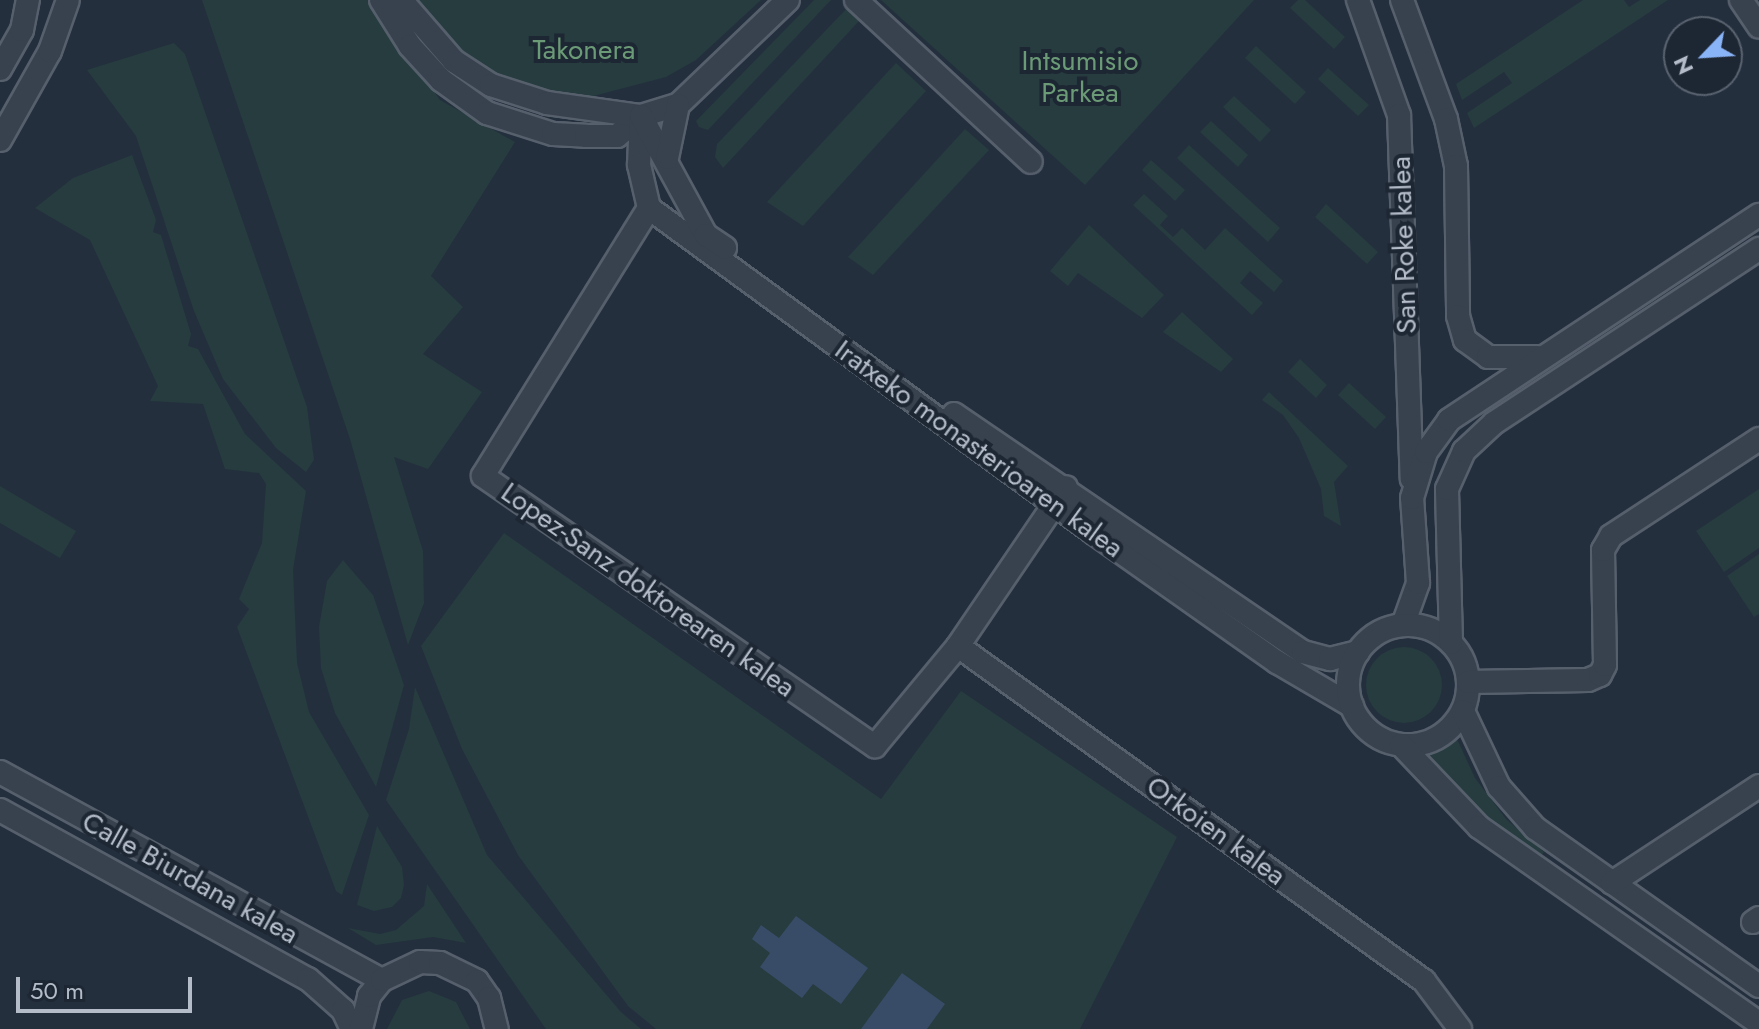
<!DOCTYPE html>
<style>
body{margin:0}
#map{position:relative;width:1759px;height:1029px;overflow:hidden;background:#242f3e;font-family:Jost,sans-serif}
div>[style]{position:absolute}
.green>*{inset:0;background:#263c3f}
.round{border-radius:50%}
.water>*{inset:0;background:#394c67}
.roads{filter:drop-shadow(2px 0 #565f6c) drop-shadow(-2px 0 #565f6c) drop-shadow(0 2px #565f6c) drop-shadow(0 -2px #565f6c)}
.minor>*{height:22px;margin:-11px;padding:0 11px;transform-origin:11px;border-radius:11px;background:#38414e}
.minor>.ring{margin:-11px;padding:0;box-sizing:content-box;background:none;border:22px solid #38414e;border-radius:50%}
span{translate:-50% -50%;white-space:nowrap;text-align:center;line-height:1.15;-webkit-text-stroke:8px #1d2633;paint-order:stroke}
.park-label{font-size:28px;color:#6b9a76}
.street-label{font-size:28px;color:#b4bcc9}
.north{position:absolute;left:1663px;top:16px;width:80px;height:80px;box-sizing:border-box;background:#1d2633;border:2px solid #59626f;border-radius:50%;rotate:245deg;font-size:22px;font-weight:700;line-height:32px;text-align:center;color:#b4bcc9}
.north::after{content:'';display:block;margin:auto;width:28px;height:36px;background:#8ab4f8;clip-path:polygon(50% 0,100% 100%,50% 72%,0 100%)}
.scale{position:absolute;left:16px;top:977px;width:176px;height:36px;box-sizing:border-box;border:4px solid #b4bcc9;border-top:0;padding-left:10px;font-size:24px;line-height:28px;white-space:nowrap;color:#b4bcc9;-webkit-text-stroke:6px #1d2633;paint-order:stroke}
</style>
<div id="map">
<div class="green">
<div style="clip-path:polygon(202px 0,371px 0,440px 100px,515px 142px,431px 276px,463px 307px,423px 354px,482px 392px,428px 469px,394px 457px,423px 551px,424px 603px,408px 645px,350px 439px)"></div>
<div style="clip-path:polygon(407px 0,761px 0,696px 60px,666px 77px,582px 99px,540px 95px,460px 59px)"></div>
<div style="clip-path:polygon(814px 0,831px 0,708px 130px,699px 127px,696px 121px)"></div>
<div style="clip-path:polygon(881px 0,1254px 0,1085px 185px)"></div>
<div style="clip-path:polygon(1298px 0,1305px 0,1345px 37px,1334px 49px,1290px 8px)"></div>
<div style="clip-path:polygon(1583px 0,1624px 0,1629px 7px,1640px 0,1668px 0,1474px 128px,1467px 113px,1512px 83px,1504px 72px,1462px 100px,1456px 84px)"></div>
<div style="clip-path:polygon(850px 5px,859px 21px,723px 168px,715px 157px,717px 144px)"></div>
<div style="clip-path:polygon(174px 43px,185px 54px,307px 407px,314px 460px,306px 472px,276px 448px,223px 379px,194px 311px,136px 136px,87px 70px)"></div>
<div style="clip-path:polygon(1256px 46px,1306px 92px,1295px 104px,1245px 58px)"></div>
<div style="clip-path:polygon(896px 63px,926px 91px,803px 226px,767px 202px)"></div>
<div style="clip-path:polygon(1328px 68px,1369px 105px,1358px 116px,1318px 79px)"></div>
<div style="clip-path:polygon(1234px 96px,1271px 130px,1260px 142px,1223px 107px)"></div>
<div style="clip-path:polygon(1211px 121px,1248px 155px,1238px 167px,1200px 132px)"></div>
<div style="clip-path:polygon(965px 129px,989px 150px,873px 275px,848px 257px)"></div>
<div style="clip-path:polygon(1189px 145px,1280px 228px,1268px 242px,1177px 158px)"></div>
<div style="clip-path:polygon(132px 155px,156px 220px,153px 232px,161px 235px,191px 334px,188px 346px,198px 349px,245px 434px,306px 491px,293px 570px,297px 663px,309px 712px,369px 815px,342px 895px,336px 891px,237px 627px,249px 609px,239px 599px,262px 543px,266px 484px,259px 473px,225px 469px,203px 404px,150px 401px,158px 386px,90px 240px,35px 208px,73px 178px)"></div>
<div style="clip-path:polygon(1151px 160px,1185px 190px,1175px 201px,1142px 170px)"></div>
<div style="clip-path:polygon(1144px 194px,1168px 216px,1160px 225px,1173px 237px,1182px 228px,1205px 250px,1225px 228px,1283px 281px,1274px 292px,1250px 271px,1240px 283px,1263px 303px,1252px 315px,1133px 205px)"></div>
<div style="clip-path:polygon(1326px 204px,1378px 252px,1367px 264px,1315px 217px)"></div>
<div style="clip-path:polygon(1089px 225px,1164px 295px,1142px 318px,1078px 273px,1068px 286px,1050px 271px)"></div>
<div style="clip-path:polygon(1182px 312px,1233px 359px,1221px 372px,1163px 332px)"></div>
<div style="clip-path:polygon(1300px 359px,1327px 385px,1316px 398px,1288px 372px)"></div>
<div style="clip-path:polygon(1349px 383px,1386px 417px,1375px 429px,1338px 395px)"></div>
<div style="clip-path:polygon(1269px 392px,1348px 466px,1334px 482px,1341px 526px,1324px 516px,1321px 489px,1299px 438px,1283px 415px,1262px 400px)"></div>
<div style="clip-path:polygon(0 486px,76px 531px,60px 558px,0 523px)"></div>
<div style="clip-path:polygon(1759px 489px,1759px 548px,1724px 572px,1696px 531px)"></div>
<div style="clip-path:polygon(504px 533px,881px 799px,961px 691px,1177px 837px,1080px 1029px,656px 1029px,628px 1006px,518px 855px,462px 749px,421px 646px)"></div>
<div style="clip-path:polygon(1759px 554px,1759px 614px,1754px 617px,1727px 576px)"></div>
<div style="clip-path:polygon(343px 560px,373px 595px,404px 685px,376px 787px,335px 713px,321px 668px,319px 627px,327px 581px)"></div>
<div class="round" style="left:1366px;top:647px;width:76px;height:76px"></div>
<div style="clip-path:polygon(415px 687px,487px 855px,621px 1012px,641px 1029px,546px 1029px,386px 800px,409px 729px)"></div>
<div style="clip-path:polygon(1457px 739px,1475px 778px,1506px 819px,1544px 852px,1539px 859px,1489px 826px,1427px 757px)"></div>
<div style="clip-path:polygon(377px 826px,402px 867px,404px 885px,401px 898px,392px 907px,374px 911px,357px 905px)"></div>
<div style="clip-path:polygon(427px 884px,466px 943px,433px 937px,376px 945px,348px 928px,380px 934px,396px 930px,424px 906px)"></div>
<div style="clip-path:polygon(429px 991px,456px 1002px,470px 1029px,387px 1029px,402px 1000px)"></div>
</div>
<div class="water">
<div style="clip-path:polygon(796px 916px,868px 968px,841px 1004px,813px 984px,802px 998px,760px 967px,770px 953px,752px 939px,761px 925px,779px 938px)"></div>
<div style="clip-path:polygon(902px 973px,945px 1004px,927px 1029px,861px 1029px)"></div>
</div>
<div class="roads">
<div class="minor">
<div style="left:381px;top:0;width:54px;rotate:57.8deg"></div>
<div style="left:410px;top:46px;width:46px;rotate:47.6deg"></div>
<div style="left:441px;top:80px;width:57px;rotate:35.7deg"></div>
<div style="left:487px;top:113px;width:69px;rotate:17.7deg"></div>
<div style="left:553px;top:134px;width:33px;rotate:3deg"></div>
<div style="left:586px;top:136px;width:31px"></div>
<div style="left:617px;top:136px;width:31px;rotate:-40deg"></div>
<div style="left:641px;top:116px;width:39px;rotate:-17deg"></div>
<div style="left:678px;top:105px;width:152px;rotate:-43.7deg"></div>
<div style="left:401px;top:0;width:81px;rotate:49deg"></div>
<div style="left:454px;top:61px;width:44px;rotate:33deg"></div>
<div style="left:491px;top:85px;width:59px;rotate:17.8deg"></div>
<div style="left:547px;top:103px;width:95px;rotate:7.9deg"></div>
<div style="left:856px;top:0;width:238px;rotate:42.8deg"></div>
<div style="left:1358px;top:0;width:122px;rotate:70.4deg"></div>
<div style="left:1399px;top:115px;width:364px;rotate:88deg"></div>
<div style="left:1402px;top:0;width:127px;rotate:69.7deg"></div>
<div style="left:1446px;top:119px;width:48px;rotate:78deg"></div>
<div style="left:1456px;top:166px;width:150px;rotate:89.2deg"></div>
<div style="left:1458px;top:316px;width:25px;rotate:74deg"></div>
<div style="left:1465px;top:340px;width:29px;rotate:36deg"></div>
<div style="left:1488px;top:357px;width:49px"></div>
<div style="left:1741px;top:0;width:32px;rotate:56deg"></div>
<div style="left:0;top:69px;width:45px;rotate:-60.6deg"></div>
<div style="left:22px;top:30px;width:31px;rotate:-79deg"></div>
<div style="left:641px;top:116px;width:49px;rotate:92.3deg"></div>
<div style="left:639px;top:165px;width:44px;rotate:76.9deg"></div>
<div style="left:649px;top:208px;width:551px;rotate:36.14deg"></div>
<div style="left:1094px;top:533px;width:224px;rotate:35.2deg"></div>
<div style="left:1277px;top:662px;width:87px;rotate:30.4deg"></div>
<div style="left:641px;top:116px;width:136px;rotate:61.4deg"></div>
<div style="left:706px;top:235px;width:23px;rotate:34deg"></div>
<div style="left:0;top:140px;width:102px;rotate:-60.7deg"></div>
<div style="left:50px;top:51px;width:54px;rotate:-70.6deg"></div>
<div style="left:667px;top:158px;width:54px;rotate:-78.3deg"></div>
<div style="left:649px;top:208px;width:315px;rotate:121.8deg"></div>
<div style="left:483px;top:476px;width:476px;rotate:34.6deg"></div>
<div style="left:875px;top:746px;width:130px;rotate:-50.3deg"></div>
<div style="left:958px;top:646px;width:192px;rotate:-55.8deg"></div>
<div style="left:954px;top:414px;width:422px;rotate:34.3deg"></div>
<div style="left:1303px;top:652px;width:28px;rotate:15deg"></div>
<div style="left:1330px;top:659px;width:29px;rotate:-14deg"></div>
<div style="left:1403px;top:625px;width:45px;rotate:-70.3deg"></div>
<div style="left:1418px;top:583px;width:85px;rotate:-94deg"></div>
<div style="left:1412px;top:498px;width:48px;rotate:-73.1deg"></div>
<div style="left:1426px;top:452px;width:39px;rotate:-54deg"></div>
<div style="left:1449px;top:420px;width:372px;rotate:-33.5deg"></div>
<div class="ring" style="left:1348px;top:625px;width:98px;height:98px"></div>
<div style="left:1451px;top:643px;width:154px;rotate:-91.5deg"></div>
<div style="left:1447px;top:489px;width:42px;rotate:-65.9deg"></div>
<div style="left:1464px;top:451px;width:41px;rotate:-43deg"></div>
<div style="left:1494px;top:423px;width:317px;rotate:-33.3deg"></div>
<div style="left:958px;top:646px;width:574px;rotate:35.71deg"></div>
<div style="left:1424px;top:981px;width:60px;rotate:53.1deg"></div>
<div style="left:1468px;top:682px;width:120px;rotate:-1deg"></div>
<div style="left:1588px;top:680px;width:13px;rotate:-23deg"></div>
<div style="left:1600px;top:675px;width:11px;rotate:-63deg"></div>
<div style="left:1605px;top:665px;width:115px;rotate:-91deg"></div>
<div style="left:1603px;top:550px;width:16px;rotate:-60deg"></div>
<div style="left:1611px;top:536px;width:177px;rotate:-33.2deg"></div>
<div style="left:1463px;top:711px;width:84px;rotate:64.7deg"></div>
<div style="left:1499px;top:787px;width:55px;rotate:48.7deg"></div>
<div style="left:1535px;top:828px;width:274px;rotate:35.2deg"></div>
<div style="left:1401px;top:745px;width:113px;rotate:46.4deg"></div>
<div style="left:1479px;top:827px;width:342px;rotate:35deg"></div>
<div style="left:0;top:772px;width:435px;rotate:28.6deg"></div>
<div style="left:0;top:810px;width:351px;rotate:28.8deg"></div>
<div style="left:308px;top:979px;width:47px;rotate:41.5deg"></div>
<div style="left:343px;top:1010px;width:21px;rotate:65deg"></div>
<div style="left:1612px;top:883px;width:176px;rotate:-33.4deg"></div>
<div style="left:1753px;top:922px;width:7px;rotate:-34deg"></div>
<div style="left:361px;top:1029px;width:34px;rotate:-76deg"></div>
<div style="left:369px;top:996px;width:21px;rotate:-51deg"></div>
<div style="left:382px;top:980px;width:42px;rotate:-25.3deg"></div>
<div style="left:420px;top:962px;width:20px;rotate:3deg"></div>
<div style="left:440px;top:963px;width:41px;rotate:25.9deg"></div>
<div style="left:477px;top:981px;width:21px;rotate:55deg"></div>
<div style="left:489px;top:998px;width:32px;rotate:76deg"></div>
</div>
</div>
<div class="park-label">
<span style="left:584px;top:50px">Takonera</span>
<span style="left:1080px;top:77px">Intsumisio<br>Parkea</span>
</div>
<div class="street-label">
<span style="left:1404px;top:245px;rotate:-92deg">San Roke kalea</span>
<span style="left:979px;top:449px;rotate:36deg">Iratxeko monasterioaren kalea</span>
<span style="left:648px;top:590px;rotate:35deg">Lopez-Sanz doktorearen kalea</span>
<span style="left:1216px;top:831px;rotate:36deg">Orkoien kalea</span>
<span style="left:190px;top:878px;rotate:29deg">Calle Biurdana kalea</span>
</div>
<div class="north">N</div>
<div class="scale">50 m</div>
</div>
